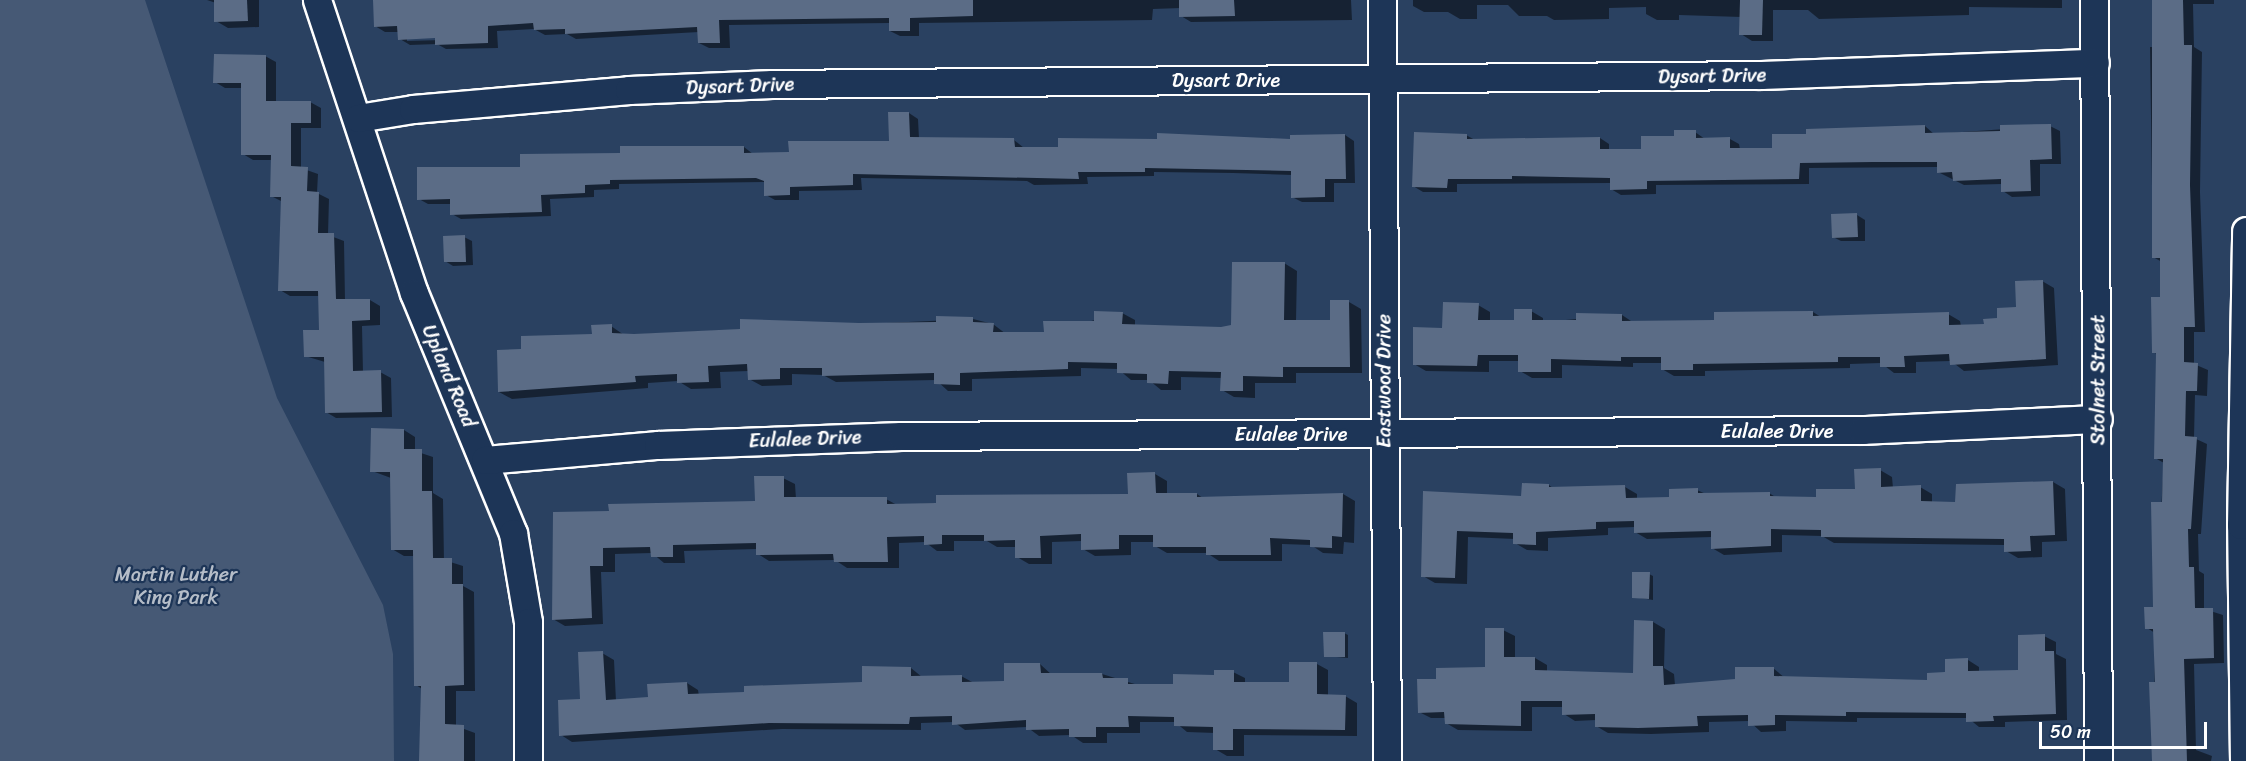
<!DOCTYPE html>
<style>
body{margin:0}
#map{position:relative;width:2246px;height:761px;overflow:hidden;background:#2a4161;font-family:Sriracha,sans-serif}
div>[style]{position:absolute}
.green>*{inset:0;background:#465975}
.shadow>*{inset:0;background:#0007}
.building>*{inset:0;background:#5b6c86}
.roads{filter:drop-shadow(2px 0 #fff) drop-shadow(-2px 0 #fff) drop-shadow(0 2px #fff) drop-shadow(0 -2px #fff)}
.minor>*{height:27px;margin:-13.5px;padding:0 13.5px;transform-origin:13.5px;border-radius:13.5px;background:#1d3557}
span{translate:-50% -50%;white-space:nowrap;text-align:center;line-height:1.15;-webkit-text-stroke:4.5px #1d3557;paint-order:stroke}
.street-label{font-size:20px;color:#fff}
.park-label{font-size:20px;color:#b5bdc8}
.scale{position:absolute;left:2039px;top:722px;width:168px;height:27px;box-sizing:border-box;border:3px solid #fff;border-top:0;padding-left:8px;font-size:18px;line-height:21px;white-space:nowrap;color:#fff;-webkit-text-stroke:4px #1d3557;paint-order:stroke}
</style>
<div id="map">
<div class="green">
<div style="clip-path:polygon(0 0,145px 0,277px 398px,383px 605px,393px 654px,394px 761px,0 761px)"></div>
</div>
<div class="shadow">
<div style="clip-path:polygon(207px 0,259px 0,259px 27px,228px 28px,216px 21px,216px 3px)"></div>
<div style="clip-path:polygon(evenodd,374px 0,1351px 0,1352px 20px,1191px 22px,1181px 16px,1181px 8px,1153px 9px,1152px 20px,919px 23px,919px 36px,900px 36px,890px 31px,890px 23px,729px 25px,730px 48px,709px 48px,699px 43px,699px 32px,576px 39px,567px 34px,545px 35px,534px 29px,497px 31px,498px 48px,446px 49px,437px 44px,410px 45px,400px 39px,399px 32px,385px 32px,375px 26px,374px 0,442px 37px,442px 40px,407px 41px,407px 38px,442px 37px)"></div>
<div style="clip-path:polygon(1413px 0,2062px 0,2062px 8px,1969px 7px,1969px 15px,1819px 19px,1808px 10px,1773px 10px,1773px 41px,1752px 41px,1741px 34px,1741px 17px,1679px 15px,1679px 20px,1657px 20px,1646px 14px,1646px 7px,1609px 8px,1609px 19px,1554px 20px,1547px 16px,1519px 16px,1508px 5px,1477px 5px,1477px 19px,1460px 19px,1448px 12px,1424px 12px,1413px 6px)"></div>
<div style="clip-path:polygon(2154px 0,2214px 0,2214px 4px,2193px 4px,2194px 47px,2202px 52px,2200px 192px,2205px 332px,2194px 332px,2194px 364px,2208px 370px,2207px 396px,2195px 395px,2194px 438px,2207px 444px,2201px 534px,2198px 534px,2199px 571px,2204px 574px,2204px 609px,2223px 615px,2224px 663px,2194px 664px,2196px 750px,2212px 756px,2211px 761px,2154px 761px,2155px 633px,2147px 628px,2155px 609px,2164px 463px,2155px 458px,2157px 354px,2153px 352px,2162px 299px,2162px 262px,2153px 257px,2150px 47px,2154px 47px)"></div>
<div style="clip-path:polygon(265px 56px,276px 62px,276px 102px,310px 102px,321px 108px,321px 128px,301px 128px,301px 168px,318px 174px,317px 193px,329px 199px,328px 235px,344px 241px,345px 300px,370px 300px,380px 306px,380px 325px,362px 326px,363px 372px,380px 372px,391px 378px,392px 417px,336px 418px,326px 412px,325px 362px,305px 356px,320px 331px,320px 296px,290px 296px,280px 290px,283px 202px,271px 196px,272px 160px,253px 160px,243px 154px,243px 88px,225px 88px,215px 82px)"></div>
<div style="clip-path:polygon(909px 113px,918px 119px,919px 138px,1014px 140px,1024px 148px,1292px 141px,1345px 135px,1354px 141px,1355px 183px,1334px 183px,1334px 202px,1302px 202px,1292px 197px,1292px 175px,1233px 173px,1154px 172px,1154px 176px,1087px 177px,1088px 184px,1034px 185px,1027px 181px,861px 178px,862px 190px,799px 191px,799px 200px,775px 200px,766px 195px,765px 182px,619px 184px,619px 189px,594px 190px,594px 197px,550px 199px,551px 216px,461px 219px,452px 214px,451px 204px,428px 204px,419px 199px,522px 168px,622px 155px,744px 147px,753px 154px,790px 153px,890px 142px,890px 114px)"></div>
<div style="clip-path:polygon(1925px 126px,1934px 134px,2050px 126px,2060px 131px,2061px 164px,2040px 164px,2040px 196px,2012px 197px,2003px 191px,2002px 184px,1964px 185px,1938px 172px,1938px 167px,1809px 168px,1809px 184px,1656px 185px,1656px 194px,1621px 195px,1611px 189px,1611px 183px,1457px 184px,1457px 192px,1423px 192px,1413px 186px,1466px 135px,1475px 140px,1600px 138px,1609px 144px,1609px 151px,1642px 150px,1695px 132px,1705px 139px,1730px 139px,1739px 144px,1740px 149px,1774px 150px,1808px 136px)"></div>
<div style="clip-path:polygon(1857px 215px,1865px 220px,1865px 241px,1841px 241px,1833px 237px)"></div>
<div style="clip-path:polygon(464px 237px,472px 241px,473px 265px,453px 266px,445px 261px)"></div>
<div style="clip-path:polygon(1284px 263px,1297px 271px,1296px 321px,1332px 321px,1349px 302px,1361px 309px,1362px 373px,1296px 373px,1296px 383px,1255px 383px,1255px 398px,1234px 397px,1222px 390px,1222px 378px,1181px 377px,1181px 390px,1161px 390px,1149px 380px,1131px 380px,1118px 369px,1081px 368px,1081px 376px,972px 379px,972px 391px,948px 391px,936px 380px,836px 382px,823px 375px,792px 374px,792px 385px,762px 386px,749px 379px,749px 371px,720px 372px,721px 388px,691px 389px,678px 381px,648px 383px,648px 388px,512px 399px,499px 392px,523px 351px,594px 336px,611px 326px,624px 335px,973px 319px,993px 324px,1006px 334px,1045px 333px,1122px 313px,1135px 320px,1135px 326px,1221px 328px,1233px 326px)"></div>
<div style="clip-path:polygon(2042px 281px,2054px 288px,2058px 365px,1964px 371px,1951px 361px,1916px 362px,1916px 373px,1894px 373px,1881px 363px,1850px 364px,1850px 368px,1705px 371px,1705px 376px,1674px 376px,1662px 369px,1662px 363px,1633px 363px,1633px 367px,1562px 365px,1562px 378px,1532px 378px,1520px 371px,1520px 361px,1489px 361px,1489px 372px,1426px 371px,1414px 364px,1444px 330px,1478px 305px,1490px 312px,1490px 321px,1516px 321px,1531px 311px,1543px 318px,1543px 322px,1622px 315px,1634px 323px,1716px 322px,1813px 312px,1821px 317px,1948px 314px,1960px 321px,1961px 326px,1985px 325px,2017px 308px)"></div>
<div style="clip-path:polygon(404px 430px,415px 437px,415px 451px,433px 457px,433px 493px,443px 499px,444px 560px,463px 566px,463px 586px,474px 592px,475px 691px,456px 691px,456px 726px,475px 733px,475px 761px,421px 761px,422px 689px,416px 685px,414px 556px,404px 556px,392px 549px,391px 478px,372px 471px)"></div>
<div style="clip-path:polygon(1880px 470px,1892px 477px,1893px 488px,1920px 487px,1932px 494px,1932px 503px,1957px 503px,2053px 482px,2065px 489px,2067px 541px,2042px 542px,2042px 557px,2018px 558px,2006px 551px,2005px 545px,1834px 543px,1822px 536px,1782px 535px,1782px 552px,1724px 555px,1712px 548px,1712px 537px,1647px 539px,1635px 532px,1635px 527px,1608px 528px,1608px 535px,1548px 538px,1548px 551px,1527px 550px,1515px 543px,1515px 539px,1468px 537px,1467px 584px,1435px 583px,1423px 576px,1425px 493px,1523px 498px,1549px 485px,1554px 489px,1625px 487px,1637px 494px,1637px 499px,1670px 498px,1697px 490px,1706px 494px,1769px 493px,1777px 498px,1817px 498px,1856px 490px)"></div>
<div style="clip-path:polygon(1155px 474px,1167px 481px,1167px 495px,1197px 494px,1203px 498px,1343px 494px,1355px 501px,1354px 543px,1344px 542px,1343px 554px,1323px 553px,1311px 545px,1282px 544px,1282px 561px,1219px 561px,1207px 553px,1167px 553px,1155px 546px,1155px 542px,1131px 542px,1131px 555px,1095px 556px,1083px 549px,1082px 541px,1052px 542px,1052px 564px,1029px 564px,1017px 557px,1017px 547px,997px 547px,987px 541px,954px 541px,954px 551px,937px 551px,925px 542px,899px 543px,899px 568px,847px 568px,835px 560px,769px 561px,758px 554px,757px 549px,684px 551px,685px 563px,664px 563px,652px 553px,615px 554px,615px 572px,601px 572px,603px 624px,565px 626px,553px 619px,610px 513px,756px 502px,783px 478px,795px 484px,796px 499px,886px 499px,897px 505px,1129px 495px)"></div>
<div style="clip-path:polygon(1649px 574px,1653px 576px,1653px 600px,1633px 597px)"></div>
<div style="clip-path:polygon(1653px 622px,1665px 629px,1664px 668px,1674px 674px,1675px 685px,1736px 680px,1773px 668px,1785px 678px,1929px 682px,1968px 660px,1979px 667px,1979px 672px,2020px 671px,2044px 636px,2056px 642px,2056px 654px,2066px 659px,2067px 720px,2005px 722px,2005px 727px,1979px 727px,1968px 718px,1857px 718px,1857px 722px,1786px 721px,1786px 731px,1761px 732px,1749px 721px,1709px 722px,1709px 732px,1651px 734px,1608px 733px,1596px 726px,1596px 720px,1575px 721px,1564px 714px,1564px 707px,1532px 707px,1532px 731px,1458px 730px,1446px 723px,1446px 718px,1431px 718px,1419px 712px,1437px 680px,1486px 668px,1503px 630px,1515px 636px,1515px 658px,1535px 658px,1547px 665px,1547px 672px,1635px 674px)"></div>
<div style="clip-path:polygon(1344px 633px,1348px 635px,1348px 658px,1325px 656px)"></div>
<div style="clip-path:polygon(602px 653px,614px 660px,616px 701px,649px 698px,687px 683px,698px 690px,699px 696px,863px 684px,911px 668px,922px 677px,961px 676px,974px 683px,1006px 682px,1040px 664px,1052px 675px,1102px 674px,1138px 685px,1175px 686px,1233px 672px,1245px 678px,1245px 683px,1290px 683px,1317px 664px,1328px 670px,1328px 696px,1345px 696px,1357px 703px,1357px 736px,1244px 735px,1244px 756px,1227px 756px,1215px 749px,1215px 733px,1187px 732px,1175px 722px,1140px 722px,1140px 733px,1107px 733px,1107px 743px,1083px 743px,1071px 735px,1039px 736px,1027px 727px,965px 730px,954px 722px,921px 723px,921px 730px,782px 729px,572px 742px,561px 735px,582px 700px)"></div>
</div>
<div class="building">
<div style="clip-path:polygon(214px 0,247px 0,248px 21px,214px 22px)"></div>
<div style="clip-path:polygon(373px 0,973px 0,973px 16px,910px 18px,910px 31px,889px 31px,889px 18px,719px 20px,720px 43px,698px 43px,697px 27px,565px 34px,565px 29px,534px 30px,533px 23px,488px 26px,488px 43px,435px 45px,435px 38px,398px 40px,397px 26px,374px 27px)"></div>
<div style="clip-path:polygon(1179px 0,1234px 0,1235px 16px,1179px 17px)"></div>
<div style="clip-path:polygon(1740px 0,1763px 0,1762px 35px,1739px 35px)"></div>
<div style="clip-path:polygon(2152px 0,2183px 0,2184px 45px,2192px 45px,2190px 185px,2195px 327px,2184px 327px,2184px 362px,2198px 363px,2197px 391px,2186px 391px,2185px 436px,2197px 437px,2191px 529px,2188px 529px,2189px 567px,2194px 567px,2195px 608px,2213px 608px,2214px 658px,2184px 659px,2187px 761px,2152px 761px,2149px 682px,2155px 682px,2153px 629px,2145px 629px,2144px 607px,2153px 607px,2151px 502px,2162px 502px,2163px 459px,2154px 459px,2156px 353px,2152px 353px,2151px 297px,2160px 297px,2160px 258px,2152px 258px)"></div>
<div style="clip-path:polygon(214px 54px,266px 55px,266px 101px,311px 101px,311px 123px,291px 123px,291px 166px,308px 167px,307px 191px,319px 192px,318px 233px,334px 233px,336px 299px,370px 299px,370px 320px,352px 321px,353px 371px,381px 370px,382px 412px,325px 413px,324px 357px,304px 357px,303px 330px,319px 330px,318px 291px,278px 291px,281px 197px,270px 197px,271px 155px,241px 155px,241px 83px,213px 83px)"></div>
<div style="clip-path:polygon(888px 112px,909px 112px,910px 137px,1014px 138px,1015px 147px,1058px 147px,1058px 138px,1157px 139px,1157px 133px,1290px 139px,1290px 135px,1345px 134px,1346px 179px,1325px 179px,1325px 197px,1291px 198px,1291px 171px,1145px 168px,1145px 172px,1078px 172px,1079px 179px,853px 174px,853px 185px,790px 187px,790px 195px,764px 196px,764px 181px,756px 178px,610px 180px,610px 184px,585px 185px,585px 193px,541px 195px,542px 212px,450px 215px,450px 199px,417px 200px,417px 167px,520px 167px,520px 154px,620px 153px,620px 146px,744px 146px,744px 153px,789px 152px,788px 141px,889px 141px)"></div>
<div style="clip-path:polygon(2051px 124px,2052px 159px,2030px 160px,2031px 191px,2001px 192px,2001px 179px,1953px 181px,1952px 172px,1937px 173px,1937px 162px,1873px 162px,1800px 163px,1799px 179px,1647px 181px,1647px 189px,1610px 190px,1610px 178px,1512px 176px,1512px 179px,1448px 179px,1447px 188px,1412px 187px,1414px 132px,1467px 134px,1467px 139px,1600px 137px,1600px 149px,1641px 149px,1641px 136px,1674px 136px,1674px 130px,1696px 130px,1696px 138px,1730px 137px,1730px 148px,1772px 148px,1772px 134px,1806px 134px,1806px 129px,1925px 125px,1925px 133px,2000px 131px,2000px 125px)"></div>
<div style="clip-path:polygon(1857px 213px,1858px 237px,1832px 238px,1831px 214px)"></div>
<div style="clip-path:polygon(465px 235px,466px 262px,444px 262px,443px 236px)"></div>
<div style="clip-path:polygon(1232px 262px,1285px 262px,1284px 320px,1330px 320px,1330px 300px,1349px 300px,1350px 367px,1283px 367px,1283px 377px,1243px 376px,1243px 391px,1220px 391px,1221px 372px,1169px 371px,1168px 384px,1147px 383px,1147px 374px,1117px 373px,1117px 363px,1068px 362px,1068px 369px,960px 373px,960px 385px,934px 384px,934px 373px,822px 376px,822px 368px,780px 368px,780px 379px,748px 380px,747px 364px,708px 366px,709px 382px,677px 383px,677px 374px,635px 376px,636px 382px,498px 392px,497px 350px,521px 349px,521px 336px,592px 334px,591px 325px,612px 324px,612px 333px,634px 334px,740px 329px,740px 319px,859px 323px,936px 322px,936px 316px,973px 317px,973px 322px,994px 323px,993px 332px,1044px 332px,1043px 321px,1094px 321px,1094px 311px,1123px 312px,1122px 324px,1221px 327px,1231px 325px)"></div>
<div style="clip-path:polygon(2043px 280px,2046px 359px,1950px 365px,1949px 354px,1904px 356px,1905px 367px,1880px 367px,1880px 357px,1838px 357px,1838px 362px,1693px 364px,1693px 370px,1661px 370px,1661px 357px,1621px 357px,1621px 361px,1551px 359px,1551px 372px,1518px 372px,1518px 355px,1478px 355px,1477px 366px,1413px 365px,1413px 327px,1442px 328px,1443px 302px,1479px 303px,1478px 320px,1514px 320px,1514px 309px,1532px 309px,1532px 320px,1576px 320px,1576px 313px,1622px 314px,1622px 321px,1714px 320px,1714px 312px,1813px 311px,1813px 316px,1949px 312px,1949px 325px,1984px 324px,1983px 319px,1997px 318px,1997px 308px,2016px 307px,2015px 281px)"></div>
<div style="clip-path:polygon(371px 428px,404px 429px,404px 449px,422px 449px,422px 491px,432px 491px,433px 558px,452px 558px,452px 584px,463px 584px,464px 685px,445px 686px,445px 724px,464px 725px,464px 761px,419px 761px,421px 686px,414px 686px,413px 550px,391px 550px,390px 472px,370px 472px)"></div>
<div style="clip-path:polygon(1881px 468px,1881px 487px,1921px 485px,1921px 501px,1955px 502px,1956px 484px,2053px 481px,2055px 535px,2030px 536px,2031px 551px,2004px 552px,2004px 539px,1821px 537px,1821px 530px,1771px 529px,1771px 546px,1711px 549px,1711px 531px,1634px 533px,1634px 521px,1596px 522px,1596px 529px,1536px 532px,1536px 545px,1513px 544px,1513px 533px,1457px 531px,1455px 578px,1421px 577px,1423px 491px,1521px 496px,1522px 483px,1549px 484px,1549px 487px,1625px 485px,1626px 498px,1669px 497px,1669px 489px,1698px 488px,1698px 493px,1770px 492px,1770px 496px,1816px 497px,1816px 489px,1855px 489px,1854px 469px)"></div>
<div style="clip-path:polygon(1155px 472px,1156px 493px,1197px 493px,1197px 497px,1343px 493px,1342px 537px,1332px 536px,1332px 548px,1310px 547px,1310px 540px,1270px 538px,1271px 555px,1206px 555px,1206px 547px,1153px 547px,1153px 535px,1119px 535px,1119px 549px,1081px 550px,1081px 534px,1040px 536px,1041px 558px,1015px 558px,1015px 540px,984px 541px,984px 535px,942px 535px,942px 544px,924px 545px,924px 536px,887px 537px,888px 562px,834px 562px,833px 554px,756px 555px,756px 543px,673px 545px,673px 557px,651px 557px,650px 547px,603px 548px,603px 566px,590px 566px,592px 618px,552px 620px,553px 512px,609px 511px,608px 504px,755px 501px,754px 476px,784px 476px,784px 497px,887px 497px,887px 504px,936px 503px,936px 495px,1128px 494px,1127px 473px)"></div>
<div style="clip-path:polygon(1632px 572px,1650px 572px,1649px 599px,1632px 598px)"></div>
<div style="clip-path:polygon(1634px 620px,1653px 621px,1653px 666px,1663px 666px,1664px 685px,1735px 679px,1735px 667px,1774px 667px,1774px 676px,1927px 680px,1927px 673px,1945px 672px,1945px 659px,1968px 658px,1968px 671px,2018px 670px,2018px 635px,2045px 634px,2045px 651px,2054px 651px,2056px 714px,1993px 716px,1994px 721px,1966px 722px,1966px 713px,1846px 712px,1846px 716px,1775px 715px,1775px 725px,1748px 726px,1748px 715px,1697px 716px,1698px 726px,1638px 728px,1595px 727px,1595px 714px,1562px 715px,1562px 701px,1521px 701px,1521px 726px,1445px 724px,1444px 712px,1418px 713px,1417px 679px,1436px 679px,1436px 668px,1485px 667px,1485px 628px,1504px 628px,1504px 657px,1535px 657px,1535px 670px,1633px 673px)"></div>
<div style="clip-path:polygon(1323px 632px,1345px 632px,1345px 657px,1324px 657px)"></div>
<div style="clip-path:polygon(603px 651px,606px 700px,648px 697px,647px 684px,687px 682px,688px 694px,744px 692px,744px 686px,862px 682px,862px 666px,911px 667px,911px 676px,962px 675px,962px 682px,1004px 681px,1004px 663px,1040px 663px,1041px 673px,1102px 673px,1103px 678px,1128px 678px,1128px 684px,1173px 684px,1173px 674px,1214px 675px,1214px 670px,1234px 670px,1234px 682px,1289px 682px,1289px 662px,1317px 662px,1317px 694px,1346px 695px,1345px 730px,1233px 729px,1233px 750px,1213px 750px,1213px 727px,1174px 726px,1174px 717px,1128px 716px,1129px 727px,1096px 727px,1096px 737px,1069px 737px,1069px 729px,1026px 730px,1026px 720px,952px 725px,952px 716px,910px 717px,909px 724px,769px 723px,559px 736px,558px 700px,580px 699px,578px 652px)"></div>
</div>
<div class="roads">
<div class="minor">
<div style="left:317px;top:0;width:309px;rotate:71.7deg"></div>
<div style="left:414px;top:293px;width:260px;rotate:67.6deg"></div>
<div style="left:513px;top:533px;width:90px;rotate:80.4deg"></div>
<div style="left:528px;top:622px;width:139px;rotate:90deg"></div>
<div style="left:1382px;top:0;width:761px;rotate:89.62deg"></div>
<div style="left:2094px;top:0;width:761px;rotate:89.7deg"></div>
<div style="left:358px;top:118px;width:56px;rotate:-9.3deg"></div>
<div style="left:413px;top:109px;width:217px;rotate:-5deg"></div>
<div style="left:629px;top:90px;width:143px;rotate:-2.4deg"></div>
<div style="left:772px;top:84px;width:989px;rotate:-0.52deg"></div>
<div style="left:1761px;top:75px;width:334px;rotate:-2.1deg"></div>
<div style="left:485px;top:460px;width:174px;rotate:-5deg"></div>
<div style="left:658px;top:445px;width:243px;rotate:-2.1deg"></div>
<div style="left:901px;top:436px;width:962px;rotate:-0.36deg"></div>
<div style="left:1863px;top:430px;width:235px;rotate:-2.7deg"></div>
<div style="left:2244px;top:761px;width:236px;rotate:-90.7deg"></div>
<div style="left:2241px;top:525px;width:294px;rotate:-89deg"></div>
</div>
</div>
<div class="street-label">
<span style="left:1712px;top:76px;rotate:-1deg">Dysart Drive</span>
<span style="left:1226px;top:80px">Dysart Drive</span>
<span style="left:740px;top:86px;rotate:-2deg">Dysart Drive</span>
<span style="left:449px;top:376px;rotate:67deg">Upland Road</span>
<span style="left:2098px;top:380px;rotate:-90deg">Stolnet Street</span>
<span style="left:1384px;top:381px;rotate:-90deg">Eastwood Drive</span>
<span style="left:1777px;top:431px">Eulalee Drive</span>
<span style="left:1291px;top:434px">Eulalee Drive</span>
<span style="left:805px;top:439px;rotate:-2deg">Eulalee Drive</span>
</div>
<div class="park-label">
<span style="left:176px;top:586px">Martin Luther<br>King Park</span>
</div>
<div class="scale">50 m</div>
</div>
